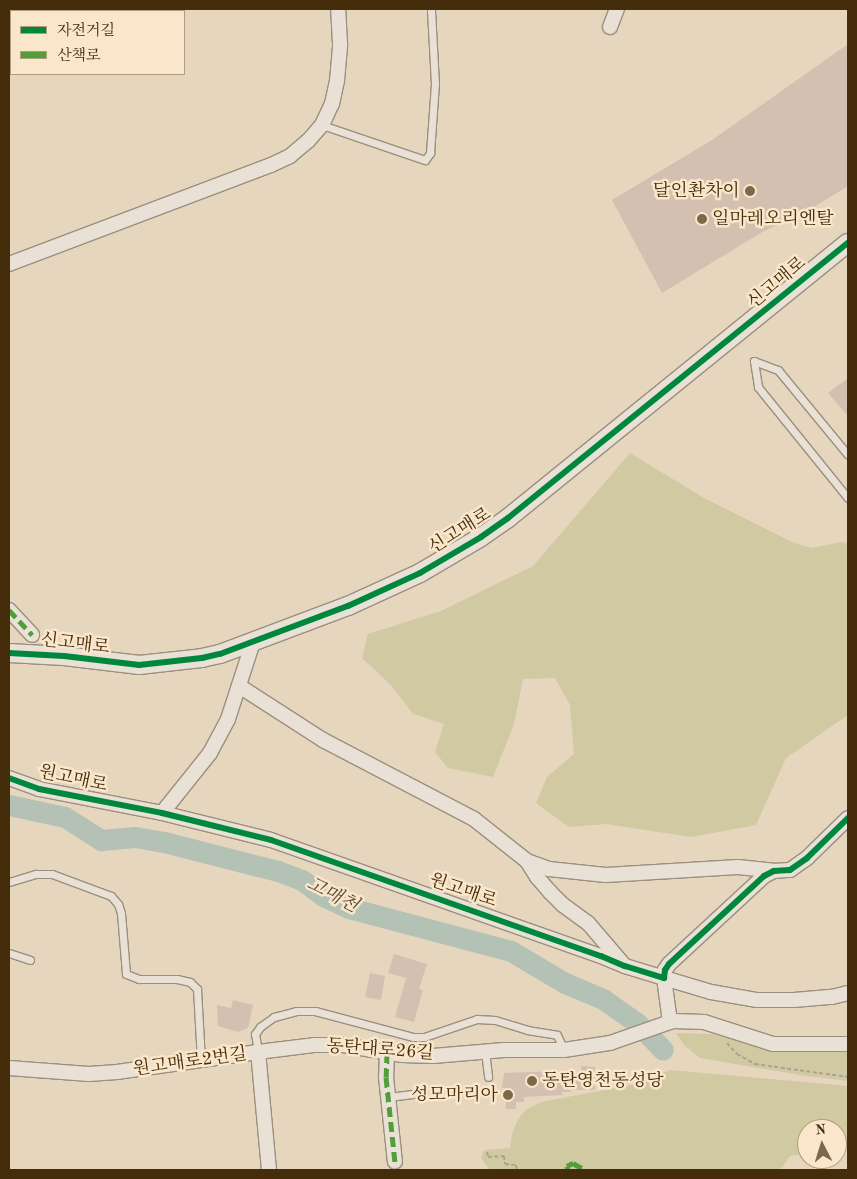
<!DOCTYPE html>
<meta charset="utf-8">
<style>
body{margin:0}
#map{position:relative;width:857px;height:1179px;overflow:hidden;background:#e6d6be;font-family:"Old Standard TT","Noto Serif KR",serif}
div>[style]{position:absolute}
.green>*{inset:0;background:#d0c9a1}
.river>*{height:21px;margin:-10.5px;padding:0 10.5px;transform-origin:10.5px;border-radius:10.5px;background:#b4c2b5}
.building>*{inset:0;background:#d3c0b0}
.path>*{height:2px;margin-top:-1px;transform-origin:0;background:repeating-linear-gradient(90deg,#aba296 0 4px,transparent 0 6.5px)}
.roads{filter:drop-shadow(1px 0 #9b8f7d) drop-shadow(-1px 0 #9b8f7d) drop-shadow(0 1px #9b8f7d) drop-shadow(0 -1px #9b8f7d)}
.service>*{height:7px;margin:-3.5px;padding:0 3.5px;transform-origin:3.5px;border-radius:3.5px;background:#e9e1d6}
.minor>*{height:14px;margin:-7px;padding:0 7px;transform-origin:7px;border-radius:7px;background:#e9e1d6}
.tertiary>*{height:18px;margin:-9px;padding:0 9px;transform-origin:9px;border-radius:9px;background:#e9e1d6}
.quiet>*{height:5px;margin-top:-2.5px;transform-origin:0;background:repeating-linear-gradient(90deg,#549d3b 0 10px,transparent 0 15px)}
.cycleway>*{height:6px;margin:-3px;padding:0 3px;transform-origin:3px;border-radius:3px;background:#00873e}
.dots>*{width:14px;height:14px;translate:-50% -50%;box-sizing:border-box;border:2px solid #fae6ca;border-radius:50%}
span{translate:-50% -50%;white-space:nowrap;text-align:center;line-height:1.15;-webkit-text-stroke:5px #fae6ca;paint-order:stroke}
.poi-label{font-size:18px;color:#452d0b}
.right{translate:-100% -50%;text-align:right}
.left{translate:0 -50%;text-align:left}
.street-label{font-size:18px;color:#452d0b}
.water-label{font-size:19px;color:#5b5034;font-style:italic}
.frame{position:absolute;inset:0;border:10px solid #452d0b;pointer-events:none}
.legend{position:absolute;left:10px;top:10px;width:175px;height:65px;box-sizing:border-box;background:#fae6ca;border:1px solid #b29c7e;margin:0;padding:6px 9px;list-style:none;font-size:15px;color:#452d0b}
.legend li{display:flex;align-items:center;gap:10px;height:25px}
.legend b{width:25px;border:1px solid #b29c7e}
.north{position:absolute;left:797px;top:1119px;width:50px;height:50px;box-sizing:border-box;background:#fae6ca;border:1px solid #b29c7e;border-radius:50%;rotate:355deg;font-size:14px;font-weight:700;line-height:20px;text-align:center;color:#452d0b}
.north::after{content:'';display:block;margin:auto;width:18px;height:22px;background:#7d684a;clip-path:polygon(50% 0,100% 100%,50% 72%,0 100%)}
</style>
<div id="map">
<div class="green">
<div style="clip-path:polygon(630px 453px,704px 498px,792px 542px,811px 548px,842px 542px,848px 544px,848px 715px,786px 758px,756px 825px,691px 837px,606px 824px,569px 827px,536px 803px,547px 777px,574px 754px,570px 705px,555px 678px,523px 679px,514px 724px,493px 777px,448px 768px,435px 752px,444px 724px,413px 714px,391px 685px,362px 658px,368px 634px,441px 611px,533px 566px)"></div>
<div style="clip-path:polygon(676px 1033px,713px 1034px,768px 1051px,848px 1051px,848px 1081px,800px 1075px,700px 1058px,684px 1045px)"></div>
<div style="clip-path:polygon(670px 1070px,848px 1086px,848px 1148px,837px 1147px,837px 1129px,807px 1129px,807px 1153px,790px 1156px,780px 1170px,490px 1170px,481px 1158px,484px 1150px,510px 1148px,512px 1133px,519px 1118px,526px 1110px,541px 1102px,636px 1084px)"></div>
</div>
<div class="river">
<div style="left:9px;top:805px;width:57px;rotate:12.1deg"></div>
<div style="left:65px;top:817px;width:43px;rotate:32.6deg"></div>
<div style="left:101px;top:840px;width:34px;rotate:-5deg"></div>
<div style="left:135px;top:837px;width:34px;rotate:10deg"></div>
<div style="left:168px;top:843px;width:114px;rotate:14.3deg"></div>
<div style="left:278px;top:871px;width:26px;rotate:21deg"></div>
<div style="left:302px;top:880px;width:26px;rotate:37deg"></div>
<div style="left:323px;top:896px;width:29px;rotate:25deg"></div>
<div style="left:349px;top:908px;width:168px;rotate:14.9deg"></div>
<div style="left:511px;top:951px;width:63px;rotate:30.7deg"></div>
<div style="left:565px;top:983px;width:41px;rotate:22.8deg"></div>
<div style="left:603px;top:999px;width:42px;rotate:35.2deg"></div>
<div style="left:637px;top:1023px;width:37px;rotate:46deg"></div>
</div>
<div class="building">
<div style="clip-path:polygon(848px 44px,848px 186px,801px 215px,764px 231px,662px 293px,612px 200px,712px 140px)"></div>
<div style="clip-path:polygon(848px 378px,848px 416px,828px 393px)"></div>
<div style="clip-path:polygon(394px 954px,427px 964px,419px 989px,423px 990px,414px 1022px,395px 1017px,406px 978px,388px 973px)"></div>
<div style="clip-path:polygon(370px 973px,385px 976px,381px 1000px,365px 997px)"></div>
<div style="clip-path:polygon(233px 1000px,253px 1005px,248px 1028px,238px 1032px,218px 1026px,217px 1005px,231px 1008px)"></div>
<div style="clip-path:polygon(581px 1066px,595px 1067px,595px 1090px,570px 1090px,571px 1092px,562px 1092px,563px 1095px,524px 1097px,524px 1102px,516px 1102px,516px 1109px,506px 1109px,505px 1088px,502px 1088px,504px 1073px,562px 1071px,562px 1077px,581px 1077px)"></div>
</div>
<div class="path">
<div style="left:727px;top:1043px;width:15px;rotate:48deg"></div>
<div style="left:737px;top:1054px;width:21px;rotate:29deg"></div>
<div style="left:755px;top:1064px;width:94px;rotate:8deg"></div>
<div style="left:487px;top:1152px;width:5px;rotate:79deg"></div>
<div style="left:488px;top:1157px;width:16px;rotate:-4deg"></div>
<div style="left:504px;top:1156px;width:8px;rotate:83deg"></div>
<div style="left:505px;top:1164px;width:11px;rotate:5deg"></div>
<div style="left:516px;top:1165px;width:5px;rotate:79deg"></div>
</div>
<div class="roads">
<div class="service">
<div style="left:322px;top:125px;width:109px;rotate:18.8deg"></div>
<div style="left:425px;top:160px;width:9px;rotate:-54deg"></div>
<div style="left:430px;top:153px;width:69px;rotate:-85.9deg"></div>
<div style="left:435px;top:84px;width:75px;rotate:-93.1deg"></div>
<div style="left:754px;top:361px;width:26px;rotate:81deg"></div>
<div style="left:758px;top:387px;width:143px;rotate:51deg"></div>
<div style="left:754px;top:361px;width:26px;rotate:21deg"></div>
<div style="left:778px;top:370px;width:110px;rotate:50.5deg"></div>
<div style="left:9px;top:882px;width:28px;rotate:-17deg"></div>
<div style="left:36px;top:874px;width:16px"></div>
<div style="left:52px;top:874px;width:63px;rotate:20.4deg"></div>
<div style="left:111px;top:896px;width:11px;rotate:49deg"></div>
<div style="left:118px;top:904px;width:9px;rotate:72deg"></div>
<div style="left:121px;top:913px;width:61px;rotate:85.3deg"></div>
<div style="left:126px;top:974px;width:14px;rotate:21deg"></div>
<div style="left:139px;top:979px;width:38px"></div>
<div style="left:177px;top:979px;width:13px;rotate:13deg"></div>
<div style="left:190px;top:982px;width:10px;rotate:45deg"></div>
<div style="left:197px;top:989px;width:71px;rotate:86.8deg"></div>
<div style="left:9px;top:953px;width:22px;rotate:18deg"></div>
<div style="left:485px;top:1051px;width:26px;rotate:83deg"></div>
<div style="left:258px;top:1052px;width:18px;rotate:-99deg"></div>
<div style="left:255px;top:1034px;width:9px;rotate:-54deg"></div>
<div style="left:260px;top:1027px;width:17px;rotate:-36deg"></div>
<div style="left:274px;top:1017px;width:23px;rotate:-15deg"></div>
<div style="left:296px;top:1011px;width:19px"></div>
<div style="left:315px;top:1011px;width:101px;rotate:14.9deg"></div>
<div style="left:413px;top:1037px;width:11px"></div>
<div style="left:424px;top:1037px;width:56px;rotate:-18.8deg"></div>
<div style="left:477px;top:1019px;width:18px;rotate:3deg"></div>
<div style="left:495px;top:1020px;width:34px;rotate:17deg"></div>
<div style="left:527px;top:1030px;width:30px;rotate:9deg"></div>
<div style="left:557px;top:1035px;width:17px;rotate:65deg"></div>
<div style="left:388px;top:1097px;width:25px;rotate:-7deg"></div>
</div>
<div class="minor">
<div style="left:47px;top:11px;width:5px;rotate:-22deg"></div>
<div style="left:610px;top:27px;width:19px;rotate:-69deg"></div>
<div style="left:9px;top:30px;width:2px;rotate:-27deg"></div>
<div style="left:9px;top:264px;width:280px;rotate:-20.7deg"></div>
<div style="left:271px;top:165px;width:21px;rotate:-25deg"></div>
<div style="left:290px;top:156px;width:23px;rotate:-40deg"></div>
<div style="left:308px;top:141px;width:21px;rotate:-49deg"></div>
<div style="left:322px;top:125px;width:23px;rotate:-65deg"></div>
<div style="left:332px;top:104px;width:24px;rotate:-78deg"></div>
<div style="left:337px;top:81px;width:37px;rotate:-85deg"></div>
<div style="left:340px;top:44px;width:35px;rotate:-93deg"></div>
<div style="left:9px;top:610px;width:34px;rotate:47deg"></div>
<div style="left:239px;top:686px;width:100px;rotate:32.7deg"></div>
<div style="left:323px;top:740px;width:170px;rotate:27.6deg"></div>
<div style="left:474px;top:819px;width:68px;rotate:38.4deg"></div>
<div style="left:527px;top:861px;width:19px;rotate:58deg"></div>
<div style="left:537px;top:877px;width:20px;rotate:49deg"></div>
<div style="left:550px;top:892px;width:18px;rotate:45deg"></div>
<div style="left:563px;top:905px;width:31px;rotate:36deg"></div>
<div style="left:588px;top:923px;width:54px;rotate:49.5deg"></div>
<div style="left:9px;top:778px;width:32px;rotate:20deg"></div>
<div style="left:39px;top:789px;width:125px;rotate:11deg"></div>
<div style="left:162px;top:813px;width:112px;rotate:13.9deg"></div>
<div style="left:271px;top:840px;width:350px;rotate:19.4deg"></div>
<div style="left:601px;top:956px;width:26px;rotate:23deg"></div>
<div style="left:625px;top:966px;width:41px;rotate:17.1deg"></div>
<div style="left:664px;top:978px;width:8px;rotate:-83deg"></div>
<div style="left:665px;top:970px;width:7px;rotate:-56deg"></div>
<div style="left:669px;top:964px;width:129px;rotate:-42.8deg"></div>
<div style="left:764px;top:876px;width:11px;rotate:-27deg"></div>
<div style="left:774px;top:871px;width:16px;rotate:-4deg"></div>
<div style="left:790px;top:870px;width:21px;rotate:-35deg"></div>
<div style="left:807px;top:858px;width:57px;rotate:-44.3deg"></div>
<div style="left:162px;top:813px;width:77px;rotate:-51.3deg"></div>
<div style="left:210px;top:753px;width:38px;rotate:-62deg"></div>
<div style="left:228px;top:719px;width:81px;rotate:-72deg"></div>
<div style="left:527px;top:861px;width:23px;rotate:20deg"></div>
<div style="left:549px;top:869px;width:57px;rotate:6deg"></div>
<div style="left:606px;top:875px;width:132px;rotate:-3.5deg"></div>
<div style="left:738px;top:867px;width:36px;rotate:6deg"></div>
<div style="left:670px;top:1022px;width:44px;rotate:-97.8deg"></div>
<div style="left:664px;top:978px;width:49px;rotate:16.6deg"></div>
<div style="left:711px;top:992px;width:47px;rotate:9.9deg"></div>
<div style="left:757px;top:1000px;width:37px"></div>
<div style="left:794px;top:1000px;width:38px;rotate:-5deg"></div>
<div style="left:832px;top:997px;width:16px;rotate:-14deg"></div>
<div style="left:387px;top:1053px;width:24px;rotate:92deg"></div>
<div style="left:386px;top:1077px;width:85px;rotate:84deg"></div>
<div style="left:9px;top:1068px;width:80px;rotate:4.3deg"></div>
<div style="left:89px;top:1074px;width:28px;rotate:-4deg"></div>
<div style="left:117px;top:1072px;width:142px;rotate:-8.1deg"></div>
<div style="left:269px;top:1170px;width:119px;rotate:-95.3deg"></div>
<div style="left:258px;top:1052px;width:56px;rotate:-7.1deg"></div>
<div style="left:314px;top:1045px;width:29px"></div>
<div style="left:343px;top:1045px;width:60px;rotate:9.6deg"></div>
<div style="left:402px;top:1055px;width:31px;rotate:2deg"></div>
<div style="left:433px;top:1056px;width:71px;rotate:-4.8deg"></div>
<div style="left:504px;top:1050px;width:60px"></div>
<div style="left:564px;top:1050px;width:47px;rotate:-8.7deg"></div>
<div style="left:610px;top:1043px;width:67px;rotate:-19.2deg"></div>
<div style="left:673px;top:1021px;width:31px;rotate:2deg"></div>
<div style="left:704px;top:1022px;width:72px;rotate:17.7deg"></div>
<div style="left:773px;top:1044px;width:75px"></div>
</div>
<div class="tertiary">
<div style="left:9px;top:653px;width:55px;rotate:3.1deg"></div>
<div style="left:64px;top:656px;width:76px;rotate:6.8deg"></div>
<div style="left:139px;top:665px;width:63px;rotate:-6.3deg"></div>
<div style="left:202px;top:658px;width:18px;rotate:-13deg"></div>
<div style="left:220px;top:654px;width:137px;rotate:-20.6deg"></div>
<div style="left:348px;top:606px;width:79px;rotate:-24.6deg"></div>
<div style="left:420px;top:573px;width:71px;rotate:-30.5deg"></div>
<div style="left:481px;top:537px;width:33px;rotate:-35deg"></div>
<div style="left:508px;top:518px;width:437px;rotate:-39deg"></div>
</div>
</div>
<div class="quiet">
<div style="left:9px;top:610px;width:34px;rotate:47deg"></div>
<div style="left:387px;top:1053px;width:24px;rotate:92deg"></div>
<div style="left:386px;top:1077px;width:85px;rotate:84deg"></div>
<div style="left:568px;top:1170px;width:4px;rotate:-104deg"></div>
<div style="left:567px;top:1166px;width:7px;rotate:-27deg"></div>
<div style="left:573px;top:1163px;width:14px;rotate:30deg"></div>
</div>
<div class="cycleway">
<div style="left:9px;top:653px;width:55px;rotate:3.1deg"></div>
<div style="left:64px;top:656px;width:76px;rotate:6.8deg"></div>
<div style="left:139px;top:665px;width:63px;rotate:-6.3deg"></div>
<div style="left:202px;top:658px;width:18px;rotate:-13deg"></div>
<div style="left:220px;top:654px;width:137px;rotate:-20.6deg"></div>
<div style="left:348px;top:606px;width:79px;rotate:-24.6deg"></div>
<div style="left:420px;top:573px;width:71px;rotate:-30.5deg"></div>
<div style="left:481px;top:537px;width:33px;rotate:-35deg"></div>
<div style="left:508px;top:518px;width:437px;rotate:-39deg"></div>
<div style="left:9px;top:778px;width:32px;rotate:20deg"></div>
<div style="left:39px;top:789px;width:125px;rotate:11deg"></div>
<div style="left:162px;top:813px;width:112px;rotate:13.9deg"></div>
<div style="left:271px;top:840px;width:350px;rotate:19.4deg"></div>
<div style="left:601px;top:956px;width:26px;rotate:23deg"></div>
<div style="left:625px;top:966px;width:41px;rotate:17.1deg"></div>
<div style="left:664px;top:978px;width:8px;rotate:-83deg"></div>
<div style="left:665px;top:970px;width:7px;rotate:-56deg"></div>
<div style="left:669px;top:964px;width:129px;rotate:-42.8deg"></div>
<div style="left:764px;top:876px;width:11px;rotate:-27deg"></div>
<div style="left:774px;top:871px;width:16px;rotate:-4deg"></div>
<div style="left:790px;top:870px;width:21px;rotate:-35deg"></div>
<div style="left:807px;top:858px;width:57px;rotate:-44.3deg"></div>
</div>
<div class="dots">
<div style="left:750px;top:191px;background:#7d684a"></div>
<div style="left:702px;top:219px;background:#7d684a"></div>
<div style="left:532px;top:1081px;background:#7d684a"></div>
<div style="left:508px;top:1095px;background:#7d684a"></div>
</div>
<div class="poi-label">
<span class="right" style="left:740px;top:191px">달인촨차이</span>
<span class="left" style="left:712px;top:219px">일마레오리엔탈</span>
<span class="left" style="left:542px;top:1081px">동탄영천동성당</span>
<span class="right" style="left:498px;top:1095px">성모마리아</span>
</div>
<div class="street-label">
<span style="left:777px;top:283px;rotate:-40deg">신고매로</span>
<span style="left:460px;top:531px;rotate:-32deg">신고매로</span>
<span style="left:75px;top:644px;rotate:7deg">신고매로</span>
<span style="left:73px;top:779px;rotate:12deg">원고매로</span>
<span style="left:463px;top:891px;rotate:19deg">원고매로</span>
<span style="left:380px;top:1050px;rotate:4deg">동탄대로26길</span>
<span style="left:190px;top:1062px;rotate:-8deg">원고매로2번길</span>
</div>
<div class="water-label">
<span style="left:332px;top:896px;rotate:27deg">고매천</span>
</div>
<div class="frame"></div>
<ul class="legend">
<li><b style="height:6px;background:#00873e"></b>자전거길</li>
<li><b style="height:6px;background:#549d3b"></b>산책로</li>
</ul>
<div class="north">N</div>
</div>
